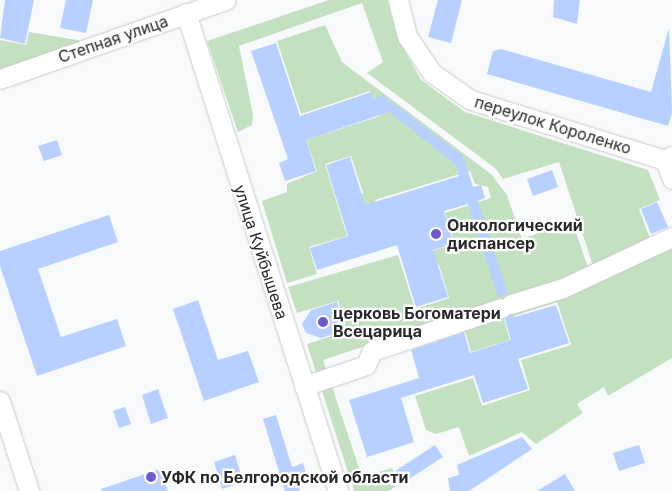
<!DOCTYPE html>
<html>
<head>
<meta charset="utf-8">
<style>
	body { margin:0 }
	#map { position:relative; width:672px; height:491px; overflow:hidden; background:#f8f9fa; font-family:Inter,sans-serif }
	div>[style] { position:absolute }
	.green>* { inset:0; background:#c3e1c0 }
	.building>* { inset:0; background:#b8d0ff }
	.roads { filter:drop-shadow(0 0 1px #cacacc) drop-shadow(0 0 1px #cacacc) }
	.minor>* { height:19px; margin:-9.5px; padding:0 9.5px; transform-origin:9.5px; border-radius:9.5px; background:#fff }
	.dots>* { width:14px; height:14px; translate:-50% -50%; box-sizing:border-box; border:2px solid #fff; border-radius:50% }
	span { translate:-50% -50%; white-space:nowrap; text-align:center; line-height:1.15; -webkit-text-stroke:4.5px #fff; paint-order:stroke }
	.street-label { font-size:16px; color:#282929 }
	.poi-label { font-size:16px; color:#282929; font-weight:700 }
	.left { translate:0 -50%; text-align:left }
</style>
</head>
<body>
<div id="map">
	<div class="green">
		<div style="clip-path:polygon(329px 0,387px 0,398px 38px,421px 80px,465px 112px,648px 170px,660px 200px,639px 209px,651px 241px,594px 269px,559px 162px,503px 179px,495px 168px,367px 73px,383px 62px,362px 3px,239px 46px,253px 115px,252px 125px,238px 132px,207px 41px)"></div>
		<div style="clip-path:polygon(325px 25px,342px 62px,491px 174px,507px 195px,522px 239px,572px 221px,592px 279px,672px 241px,672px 358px,608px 396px,604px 387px,577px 404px,583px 413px,536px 444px,522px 432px,469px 456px,459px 427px,436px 434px,426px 430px,415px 396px,473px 378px,482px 406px,530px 390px,521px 360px,571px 345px,557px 302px,504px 319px,510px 340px,471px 352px,465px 331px,409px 348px,404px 333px,323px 360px,362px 477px,392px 468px,401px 483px,389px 491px,354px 491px,307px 344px,347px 331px,338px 301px,297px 313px,288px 287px,398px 255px,415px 309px,449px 298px,439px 265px,427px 269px,422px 254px,455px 244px,445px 213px,491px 198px,488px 187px,475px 184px,470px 171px,375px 200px,380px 220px,365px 225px,356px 196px,363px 193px,351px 156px,325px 164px,347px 236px,309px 247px,317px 274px,287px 283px,262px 201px,287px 192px,287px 184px,317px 171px,306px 140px,380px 116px,370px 91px,301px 114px,277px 41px)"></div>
		<div style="clip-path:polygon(29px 32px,89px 42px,0 73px,0 40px,26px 45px)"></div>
	</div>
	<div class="building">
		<div style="clip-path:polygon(5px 0,34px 0,25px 44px,0 38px)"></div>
		<div style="clip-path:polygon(66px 0,93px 0,86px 33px,60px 28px)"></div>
		<div style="clip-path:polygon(438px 0,462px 0,451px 43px,428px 37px)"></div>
		<div style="clip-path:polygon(554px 0,580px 0,577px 24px,553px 17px)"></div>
		<div style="clip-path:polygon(669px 28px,672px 113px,668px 126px,487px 74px,493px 51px,501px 49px,651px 92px)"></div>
		<div style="clip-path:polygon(276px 43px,300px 116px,371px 92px,373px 99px,383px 95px,463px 156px,473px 187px,481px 185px,485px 198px,478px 201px,508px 293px,498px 297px,468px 204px,444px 211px,454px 244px,433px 250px,448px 297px,416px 307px,397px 245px,317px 270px,310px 248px,348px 236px,326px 165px,350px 157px,365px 205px,459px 176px,455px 164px,389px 112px,306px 140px,316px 171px,285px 181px,279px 163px,288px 159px,251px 51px)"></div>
		<div style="clip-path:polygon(57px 140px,62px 155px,44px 161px,38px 146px)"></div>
		<div style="clip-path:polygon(552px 170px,558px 187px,533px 196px,527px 179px)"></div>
		<div style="clip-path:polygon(657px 202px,668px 227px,651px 234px,641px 209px)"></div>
		<div style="clip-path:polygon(109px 215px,118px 242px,38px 269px,61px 337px,117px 319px,126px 346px,37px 376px,0 266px,0 251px)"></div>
		<div style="clip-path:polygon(198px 300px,218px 360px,248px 351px,259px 382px,204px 401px,173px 309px)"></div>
		<div style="clip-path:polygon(337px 302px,346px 331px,321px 338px,306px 333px,302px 324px,311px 310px)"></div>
		<div style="clip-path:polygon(556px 305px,569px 343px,518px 359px,528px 389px,483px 403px,474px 375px,401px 398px,414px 442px,367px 457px,349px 400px,419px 378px,411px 350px,464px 332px,470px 353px,511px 340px,505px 319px,510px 315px,515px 317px)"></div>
		<div style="clip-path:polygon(158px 389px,168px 418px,151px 424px,142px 395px)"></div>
		<div style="clip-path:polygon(125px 407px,131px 424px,119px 428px,113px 411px)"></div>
		<div style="clip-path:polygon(276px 415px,292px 467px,303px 463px,307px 477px,296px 480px,300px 491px,285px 491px,263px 419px)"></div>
		<div style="clip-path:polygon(522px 437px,532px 449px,469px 491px,450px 491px,448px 478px,459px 475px,457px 465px)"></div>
		<div style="clip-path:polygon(435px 445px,443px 457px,403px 483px,395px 471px)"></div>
		<div style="clip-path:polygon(639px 445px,645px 463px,619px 471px,613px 453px)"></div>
		<div style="clip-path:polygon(235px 455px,243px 482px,222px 489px,214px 462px)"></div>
		<div style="clip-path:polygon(160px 469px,168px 491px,102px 491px,101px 489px)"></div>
		<div style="clip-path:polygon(565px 474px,575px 491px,537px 491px)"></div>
	</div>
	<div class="roads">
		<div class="minor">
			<div style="left:398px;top:0;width:37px;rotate:76deg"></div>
			<div style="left:407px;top:36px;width:45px;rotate:56deg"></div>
			<div style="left:432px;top:73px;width:47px;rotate:34.7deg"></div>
			<div style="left:471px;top:100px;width:203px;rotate:17.2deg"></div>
			<div style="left:665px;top:160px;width:8px;rotate:-30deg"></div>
			<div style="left:186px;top:13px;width:502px;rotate:72.36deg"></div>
			<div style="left:0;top:79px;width:239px;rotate:-19.3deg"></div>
			<div style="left:665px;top:160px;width:20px;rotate:70deg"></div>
			<div style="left:511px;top:304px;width:54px;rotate:-17.1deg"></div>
			<div style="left:563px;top:288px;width:120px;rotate:-25.1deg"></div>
			<div style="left:304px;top:386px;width:65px;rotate:-18.7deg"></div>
			<div style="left:366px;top:365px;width:15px;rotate:-67deg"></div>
			<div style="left:372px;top:351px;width:136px;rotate:-18.4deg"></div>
			<div style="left:0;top:401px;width:95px;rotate:72.1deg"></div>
		</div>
	</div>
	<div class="dots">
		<div style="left:436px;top:234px;background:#6e59d3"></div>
		<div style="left:323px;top:322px;background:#6e59d3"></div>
		<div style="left:151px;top:477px;background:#6e59d3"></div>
	</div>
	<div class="street-label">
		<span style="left:113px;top:39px;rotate:-19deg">Степная улица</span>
		<span style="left:553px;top:125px;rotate:17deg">переулок Короленко</span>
		<span style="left:261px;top:252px;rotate:72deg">улица Куйбышева</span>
	</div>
	<div class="poi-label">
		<span class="left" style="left:447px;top:234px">Онкологический<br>диспансер</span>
		<span class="left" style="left:333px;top:322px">церковь Богоматери<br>Всецарица</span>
		<span class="left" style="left:161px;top:477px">УФК по Белгородской области</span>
	</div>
</div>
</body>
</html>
